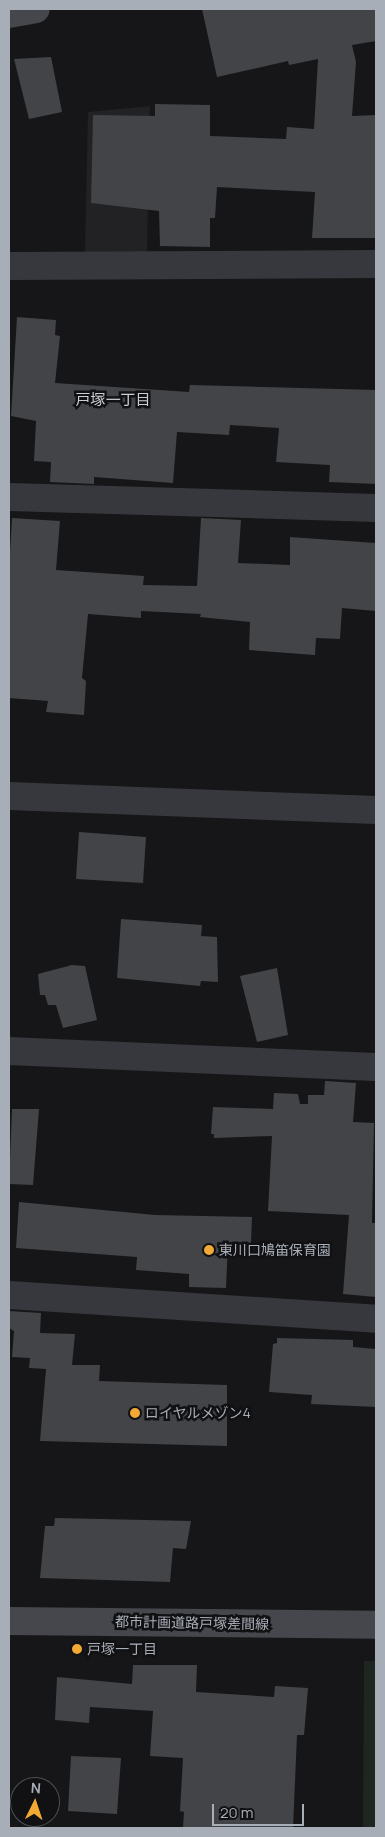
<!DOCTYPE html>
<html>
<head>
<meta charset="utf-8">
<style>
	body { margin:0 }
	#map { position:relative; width:385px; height:1837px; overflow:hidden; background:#161618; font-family:Manrope,"Noto Sans JP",sans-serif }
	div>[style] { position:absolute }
	.built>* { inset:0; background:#222225 }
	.green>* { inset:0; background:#1e261f }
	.building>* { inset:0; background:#424448 }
	.street>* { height:28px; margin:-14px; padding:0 14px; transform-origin:14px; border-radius:14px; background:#37383d }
	.secondary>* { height:28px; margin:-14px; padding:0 14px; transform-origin:14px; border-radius:14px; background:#45474d }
	.dots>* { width:14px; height:14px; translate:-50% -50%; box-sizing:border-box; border:2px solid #111113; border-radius:50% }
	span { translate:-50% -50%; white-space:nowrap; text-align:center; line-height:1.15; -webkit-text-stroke:5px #111113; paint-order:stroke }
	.poi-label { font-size:14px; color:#a8aeb8 }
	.left { translate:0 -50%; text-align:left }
	.street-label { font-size:14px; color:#a8aeb8 }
	.neighbourhood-label { font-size:15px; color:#c9cdd4 }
	.frame { position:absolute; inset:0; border:10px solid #a8aeb8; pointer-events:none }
	.north { position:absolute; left:10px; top:1777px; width:50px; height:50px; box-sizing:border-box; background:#111113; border:1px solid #4d5055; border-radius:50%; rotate:4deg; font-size:14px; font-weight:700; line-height:20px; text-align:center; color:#a8aeb8 }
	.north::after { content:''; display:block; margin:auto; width:18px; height:22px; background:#f2aa35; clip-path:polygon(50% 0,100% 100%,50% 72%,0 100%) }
	.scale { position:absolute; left:212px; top:1804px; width:92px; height:22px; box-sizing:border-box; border:2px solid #a8aeb8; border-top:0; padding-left:6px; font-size:15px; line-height:18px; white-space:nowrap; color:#a8aeb8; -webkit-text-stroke:4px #111113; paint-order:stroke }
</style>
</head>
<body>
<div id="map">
	<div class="built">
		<div style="clip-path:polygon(150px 106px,147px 254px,85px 252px,88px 112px)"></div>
	</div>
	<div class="green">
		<div style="clip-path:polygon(364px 1661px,376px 1661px,376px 1828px,363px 1828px)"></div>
	</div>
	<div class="building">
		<div style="clip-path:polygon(202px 9px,376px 9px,376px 41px,352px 45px,356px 62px,352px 116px,376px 115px,376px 238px,312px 238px,315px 192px,217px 187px,215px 218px,210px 218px,210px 247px,160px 246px,159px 211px,91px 203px,93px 115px,155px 116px,155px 104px,210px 105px,210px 136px,286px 139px,287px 127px,314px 129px,318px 59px,289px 65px,288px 61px,217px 77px)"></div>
		<div style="clip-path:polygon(51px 57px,62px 112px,29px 119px,14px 59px)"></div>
		<div style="clip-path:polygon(17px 317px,56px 320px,55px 335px,60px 336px,55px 383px,189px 392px,190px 385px,376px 390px,376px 484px,329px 482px,330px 465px,276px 462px,279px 428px,230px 425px,229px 435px,177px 432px,173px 483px,94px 477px,94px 484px,50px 482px,51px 462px,34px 461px,36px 421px,11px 416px)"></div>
		<div style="clip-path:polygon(12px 518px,60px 521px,56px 570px,144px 576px,143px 585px,197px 586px,201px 518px,241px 520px,238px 563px,290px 565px,290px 537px,376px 543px,376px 611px,342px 608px,340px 639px,316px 638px,315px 655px,249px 650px,250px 622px,200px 617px,201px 614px,141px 611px,141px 618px,88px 614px,82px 678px,86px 681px,84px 715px,46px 712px,48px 701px,9px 698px,9px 570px)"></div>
		<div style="clip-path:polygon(79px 832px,146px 837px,143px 883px,76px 879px)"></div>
		<div style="clip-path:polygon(121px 919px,202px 925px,201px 936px,217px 937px,218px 982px,201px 981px,200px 986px,117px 978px)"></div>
		<div style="clip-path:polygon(72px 965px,85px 966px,97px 1020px,63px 1028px,56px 1005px,48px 1005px,45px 995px,40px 995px,38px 974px)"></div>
		<div style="clip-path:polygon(277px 968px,288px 1035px,257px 1042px,240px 976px)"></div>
		<div style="clip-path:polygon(325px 1081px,356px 1083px,353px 1122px,374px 1123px,372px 1223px,376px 1223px,376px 1297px,343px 1294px,349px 1215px,268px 1211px,272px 1136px,214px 1138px,214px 1134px,211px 1134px,213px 1107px,273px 1109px,274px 1093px,298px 1094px,300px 1104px,308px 1104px,308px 1095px,324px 1095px)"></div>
		<div style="clip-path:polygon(12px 1109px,39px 1109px,33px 1185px,9px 1184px)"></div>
		<div style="clip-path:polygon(19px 1202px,155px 1215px,252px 1217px,251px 1243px,228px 1242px,226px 1288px,189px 1287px,189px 1274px,136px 1270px,137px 1257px,16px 1248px)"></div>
		<div style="clip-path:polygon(9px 1311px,41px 1313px,40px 1333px,75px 1334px,72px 1365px,100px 1365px,99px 1381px,227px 1385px,227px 1446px,40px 1441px,46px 1369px,29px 1368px,30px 1358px,12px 1357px,14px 1331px,9px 1328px)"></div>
		<div style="clip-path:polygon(277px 1338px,353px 1340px,353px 1347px,376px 1349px,376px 1407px,311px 1404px,312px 1395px,269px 1392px,273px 1344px,277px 1343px)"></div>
		<div style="clip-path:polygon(55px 1518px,191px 1521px,186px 1549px,173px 1548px,170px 1582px,40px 1578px,45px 1526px,54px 1526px)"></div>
		<div style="clip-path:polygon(133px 1665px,197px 1665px,196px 1692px,274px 1697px,275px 1686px,308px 1688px,304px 1735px,297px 1735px,293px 1828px,183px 1827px,184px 1812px,180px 1811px,183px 1758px,150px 1756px,153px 1711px,90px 1707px,89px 1723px,55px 1720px,57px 1677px,132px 1684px)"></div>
		<div style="clip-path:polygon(71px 1756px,121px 1758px,117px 1814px,68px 1811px)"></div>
	</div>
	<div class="street">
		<div style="left:9px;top:266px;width:367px;rotate:-0.3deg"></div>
		<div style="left:9px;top:497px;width:367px;rotate:1.7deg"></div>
		<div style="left:9px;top:796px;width:367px;rotate:2.2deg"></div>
		<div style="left:9px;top:1051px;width:367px;rotate:2.5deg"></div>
		<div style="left:9px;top:1295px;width:368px;rotate:3.7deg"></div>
	</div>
	<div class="secondary">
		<div style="left:9px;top:14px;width:27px;rotate:-10deg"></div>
		<div style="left:9px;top:1621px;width:367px;rotate:0.6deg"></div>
	</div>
	<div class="dots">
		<div style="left:209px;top:1250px;background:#f2aa35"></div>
		<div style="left:135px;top:1413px;background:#f2aa35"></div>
		<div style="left:77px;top:1649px;background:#f2aa35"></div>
	</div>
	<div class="poi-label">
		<span class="left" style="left:219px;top:1250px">東川口鳩笛保育園</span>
		<span class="left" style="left:145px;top:1413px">ロイヤルメゾン4</span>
		<span class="left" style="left:87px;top:1649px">戸塚一丁目</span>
	</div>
	<div class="street-label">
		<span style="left:192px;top:1623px;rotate:1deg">都市計画道路戸塚差間線</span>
	</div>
	<div class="neighbourhood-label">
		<span style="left:113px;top:400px">戸塚一丁目</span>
	</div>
	<div class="frame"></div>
	<div class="north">N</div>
	<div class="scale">20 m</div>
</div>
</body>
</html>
